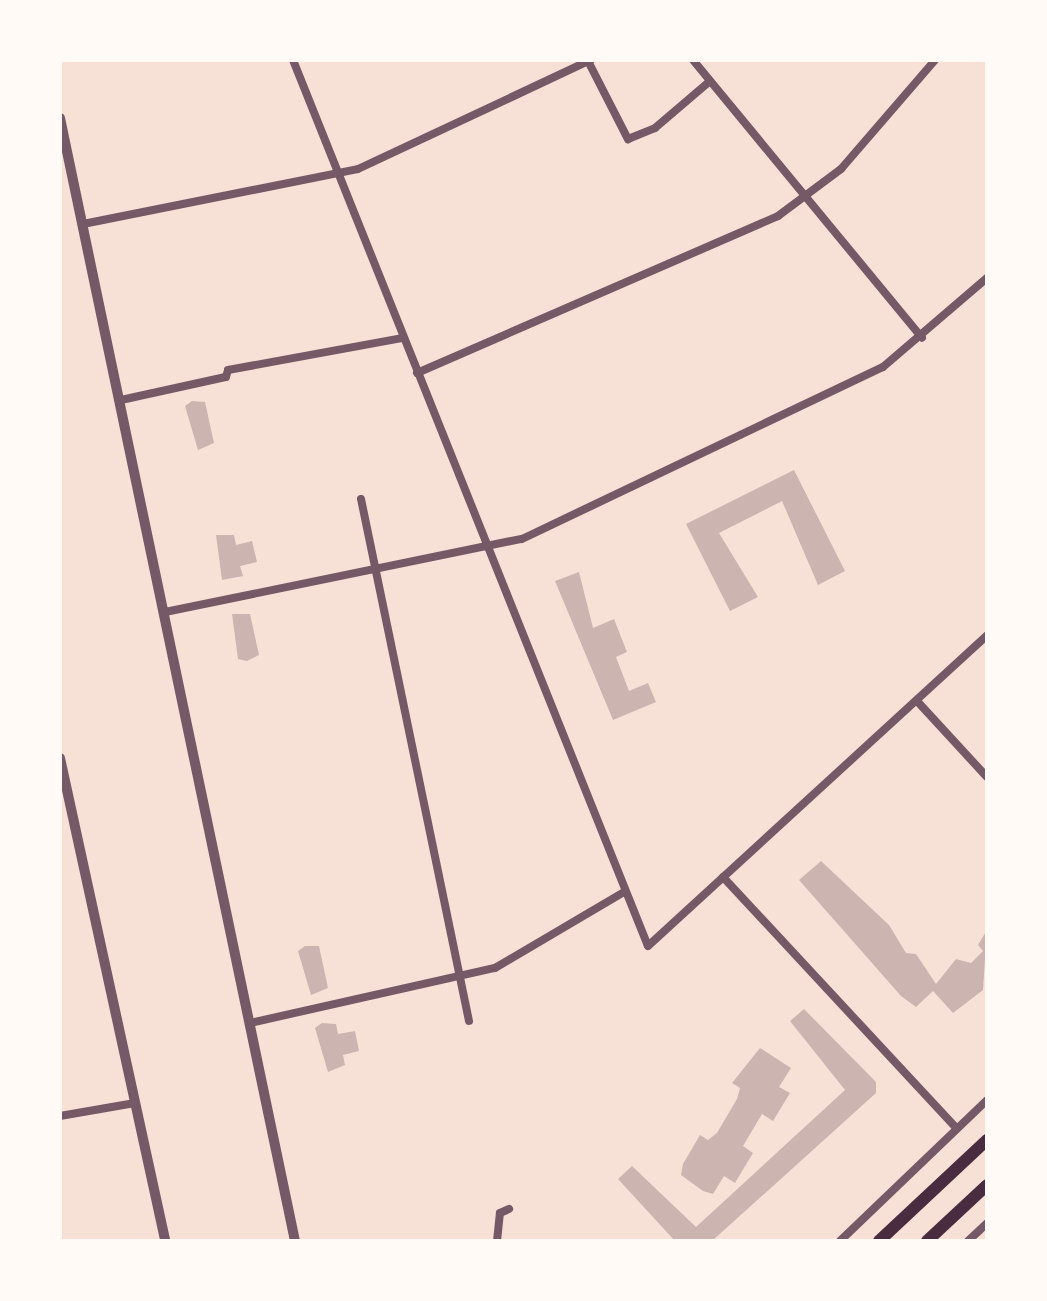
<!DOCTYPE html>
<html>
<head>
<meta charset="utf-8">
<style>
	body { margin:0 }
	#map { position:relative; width:1047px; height:1301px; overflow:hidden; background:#f7e1d7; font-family:"Noto Sans",sans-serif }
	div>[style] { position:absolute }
	.building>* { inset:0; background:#ccb4b1 }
	.minor>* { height:8px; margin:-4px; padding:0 4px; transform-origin:4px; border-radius:4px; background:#755966 }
	.tertiary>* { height:10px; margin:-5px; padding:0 5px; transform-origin:5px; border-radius:5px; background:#755966 }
	.primary>* { height:12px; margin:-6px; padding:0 6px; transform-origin:6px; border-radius:6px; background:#4a2c40 }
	span { translate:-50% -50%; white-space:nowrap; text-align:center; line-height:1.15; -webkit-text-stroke:8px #fffaf5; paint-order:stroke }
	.frame { position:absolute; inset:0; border:62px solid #fffaf5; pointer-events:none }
</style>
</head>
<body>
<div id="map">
	<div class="building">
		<div style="clip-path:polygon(192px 401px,205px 402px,214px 443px,198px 450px,185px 406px)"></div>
		<div style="clip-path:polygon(794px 470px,845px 571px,818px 585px,782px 501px,719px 533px,758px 597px,730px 611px,686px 524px)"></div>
		<div style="clip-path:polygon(216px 535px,234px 535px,236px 545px,252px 541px,257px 562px,240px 566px,243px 576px,222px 580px)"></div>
		<div style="clip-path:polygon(579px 572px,593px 628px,614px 619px,627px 652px,616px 657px,629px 691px,648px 683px,656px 702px,613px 720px,555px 581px)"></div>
		<div style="clip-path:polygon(232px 614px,250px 614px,259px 655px,247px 661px,238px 659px)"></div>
		<div style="clip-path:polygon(821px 861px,889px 925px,906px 953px,916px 954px,936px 984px,956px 959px,971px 963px,983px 951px,978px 945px,987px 930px,983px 990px,953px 1013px,933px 991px,916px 1007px,901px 996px,799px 880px)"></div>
		<div style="clip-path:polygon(305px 946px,319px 946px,328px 988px,311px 995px,298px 951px)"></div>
		<div style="clip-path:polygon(804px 1009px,876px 1082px,876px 1093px,712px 1241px,675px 1241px,618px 1179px,632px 1166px,696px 1227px,845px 1090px,790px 1021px)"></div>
		<div style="clip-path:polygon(322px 1023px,336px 1024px,338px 1034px,355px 1031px,359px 1051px,343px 1055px,345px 1065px,328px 1072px,315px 1028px)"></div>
		<div style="clip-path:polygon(760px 1048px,791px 1068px,779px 1087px,790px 1093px,773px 1121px,762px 1114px,743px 1146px,753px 1153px,735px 1183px,724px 1176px,713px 1194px,703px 1191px,681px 1175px,683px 1164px,700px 1135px,708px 1140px,717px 1133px,737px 1099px,740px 1088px,732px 1083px)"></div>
	</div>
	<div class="minor">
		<div style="left:293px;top:60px;width:954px;rotate:68.17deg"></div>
		<div style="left:648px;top:946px;width:460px;rotate:-42.5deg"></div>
		<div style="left:693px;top:60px;width:360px;rotate:50.5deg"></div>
		<div style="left:588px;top:61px;width:88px;rotate:62.9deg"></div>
		<div style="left:628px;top:139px;width:29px;rotate:-22deg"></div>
		<div style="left:655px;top:128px;width:72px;rotate:-40.5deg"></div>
		<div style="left:83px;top:224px;width:280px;rotate:-11.3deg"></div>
		<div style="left:358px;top:169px;width:257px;rotate:-25.1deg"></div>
		<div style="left:417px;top:373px;width:394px;rotate:-23.5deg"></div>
		<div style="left:778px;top:216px;width:79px;rotate:-36.7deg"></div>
		<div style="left:841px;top:169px;width:144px;rotate:-49.2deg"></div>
		<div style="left:121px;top:400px;width:107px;rotate:-12.4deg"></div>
		<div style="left:226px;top:377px;width:7px;rotate:-74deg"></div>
		<div style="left:228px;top:370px;width:178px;rotate:-10.4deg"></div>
		<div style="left:361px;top:499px;width:533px;rotate:78.31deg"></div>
		<div style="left:165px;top:612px;width:364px;rotate:-11.6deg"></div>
		<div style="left:522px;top:539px;width:400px;rotate:-25.5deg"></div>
		<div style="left:883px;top:367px;width:137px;rotate:-40.6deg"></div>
		<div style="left:917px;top:701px;width:103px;rotate:47.4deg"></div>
		<div style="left:723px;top:877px;width:342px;rotate:47.1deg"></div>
		<div style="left:250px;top:1023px;width:251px;rotate:-12.7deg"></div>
		<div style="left:495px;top:968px;width:150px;rotate:-30.5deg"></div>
		<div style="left:60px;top:1116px;width:76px;rotate:-9.8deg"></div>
		<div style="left:497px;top:1241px;width:28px;rotate:-84deg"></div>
		<div style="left:500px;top:1213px;width:10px;rotate:-24deg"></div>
		<div style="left:840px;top:1241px;width:204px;rotate:-43.8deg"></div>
		<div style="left:968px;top:1241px;width:26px;rotate:-43deg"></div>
	</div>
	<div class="tertiary">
		<div style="left:60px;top:118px;width:1147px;rotate:78.18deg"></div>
		<div style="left:60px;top:758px;width:494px;rotate:77.7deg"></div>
	</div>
	<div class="primary">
		<div style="left:879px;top:1241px;width:148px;rotate:-43.1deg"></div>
		<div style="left:927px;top:1241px;width:82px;rotate:-43deg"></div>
	</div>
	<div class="frame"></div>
</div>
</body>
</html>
